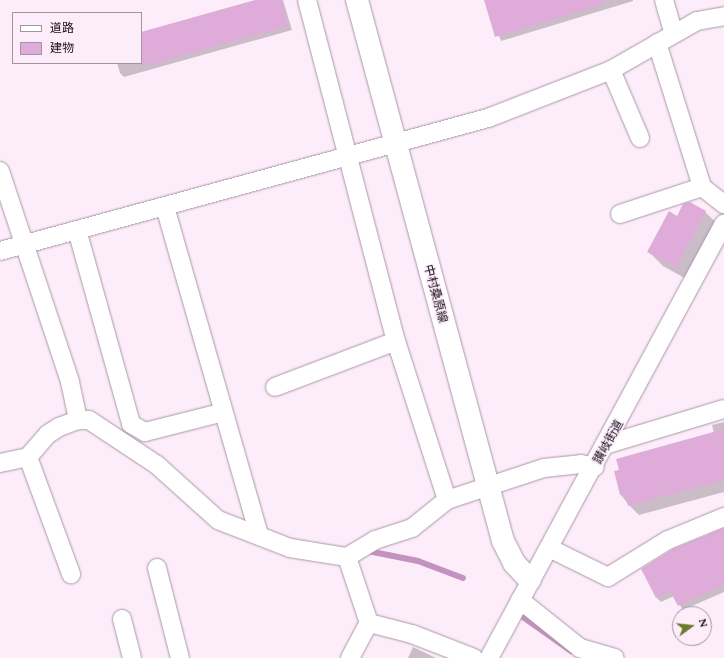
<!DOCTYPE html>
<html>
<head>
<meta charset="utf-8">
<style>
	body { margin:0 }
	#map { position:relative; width:724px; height:658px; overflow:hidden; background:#fdedfb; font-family:Spectral,"Noto Sans JP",serif }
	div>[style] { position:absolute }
	.shadow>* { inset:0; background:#0003 }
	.stream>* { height:6px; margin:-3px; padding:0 3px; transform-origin:3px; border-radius:3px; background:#c392be }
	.building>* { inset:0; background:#dfacd9 }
	.roads { filter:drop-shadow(0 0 1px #a997a7) drop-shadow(0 0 1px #a997a7) }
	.street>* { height:18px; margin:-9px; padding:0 9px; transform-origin:9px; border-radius:9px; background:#fff }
	.secondary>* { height:22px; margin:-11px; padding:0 11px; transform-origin:11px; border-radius:11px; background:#fff }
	span { translate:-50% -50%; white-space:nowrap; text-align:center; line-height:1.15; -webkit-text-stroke:3px #fdedfb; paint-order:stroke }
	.street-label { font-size:12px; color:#161016 }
	.legend { position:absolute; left:12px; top:12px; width:130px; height:52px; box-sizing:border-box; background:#fdedfb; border:1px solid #a1959f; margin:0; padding:5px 7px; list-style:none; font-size:12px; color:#161016 }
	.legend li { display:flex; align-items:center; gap:8px; height:20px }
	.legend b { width:20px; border:1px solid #a1959f }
	.north { position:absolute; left:672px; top:606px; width:40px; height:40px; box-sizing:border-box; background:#fdedfb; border:1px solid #a1959f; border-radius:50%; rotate:75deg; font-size:11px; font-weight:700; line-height:16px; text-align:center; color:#161016 }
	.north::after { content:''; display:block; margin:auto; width:14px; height:18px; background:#6a7b29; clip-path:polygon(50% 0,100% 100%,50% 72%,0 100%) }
</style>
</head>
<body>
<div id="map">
	<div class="shadow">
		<div style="clip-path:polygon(258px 0,283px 0,292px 30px,124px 77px,120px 73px,117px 63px,141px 63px,141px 33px)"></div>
		<div style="clip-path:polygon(485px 0,633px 0,633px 1px,501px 41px)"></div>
		<div style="clip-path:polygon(705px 212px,720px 226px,690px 281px,663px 266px,649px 252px,678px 217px)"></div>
		<div style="clip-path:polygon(724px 422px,724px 492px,639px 515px,629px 505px,621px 495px,615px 472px,714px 433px,712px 425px)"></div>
		<div style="clip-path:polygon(724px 535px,724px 592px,683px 610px,674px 596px,661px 602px,656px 597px)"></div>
		<div style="clip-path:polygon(413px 647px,436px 658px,408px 658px)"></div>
	</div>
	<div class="stream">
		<div style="left:368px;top:551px;width:51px;rotate:11.3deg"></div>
		<div style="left:418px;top:561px;width:48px;rotate:20.7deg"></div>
		<div style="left:523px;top:617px;width:59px;rotate:35.3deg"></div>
	</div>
	<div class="building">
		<div style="clip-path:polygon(255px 0,281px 0,288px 26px,141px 67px,141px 32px)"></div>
		<div style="clip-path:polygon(484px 0,603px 0,604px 4px,495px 37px)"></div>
		<div style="clip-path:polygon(690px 202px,706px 211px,676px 268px,647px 252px,669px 211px,677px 216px,683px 204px)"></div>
		<div style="clip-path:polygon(724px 429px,724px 480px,628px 506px,625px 494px,620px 495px,614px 471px,619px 470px,616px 459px)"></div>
		<div style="clip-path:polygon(724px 528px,724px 585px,678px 606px,670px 591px,656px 598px,641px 569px,673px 549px)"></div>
	</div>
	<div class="roads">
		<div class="street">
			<div style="left:307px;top:0;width:352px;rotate:75.4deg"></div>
			<div style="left:396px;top:341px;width:167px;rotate:72.2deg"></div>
			<div style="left:664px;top:0;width:33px;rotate:74deg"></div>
			<div style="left:657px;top:43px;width:151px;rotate:72.6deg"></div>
			<div style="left:702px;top:187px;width:28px;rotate:38deg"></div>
			<div style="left:611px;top:70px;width:74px;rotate:66.9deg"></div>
			<div style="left:0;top:171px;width:222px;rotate:71.6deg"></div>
			<div style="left:70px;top:382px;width:39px;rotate:78deg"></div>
			<div style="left:165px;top:207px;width:340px;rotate:74deg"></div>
			<div style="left:620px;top:214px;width:86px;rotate:-18.2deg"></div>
			<div style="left:77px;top:230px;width:201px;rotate:74.4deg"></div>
			<div style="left:131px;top:424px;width:16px;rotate:30deg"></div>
			<div style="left:145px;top:432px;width:81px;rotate:-14.2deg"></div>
			<div style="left:0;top:251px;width:506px;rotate:-15.25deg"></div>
			<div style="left:488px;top:118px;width:132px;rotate:-21.3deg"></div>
			<div style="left:611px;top:70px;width:99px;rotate:-29.7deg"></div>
			<div style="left:697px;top:21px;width:27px;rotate:-10deg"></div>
			<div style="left:275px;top:387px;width:129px;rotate:-20.8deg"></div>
			<div style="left:608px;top:444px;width:121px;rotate:-16.8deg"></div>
			<div style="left:28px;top:457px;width:125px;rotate:69.8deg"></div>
			<div style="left:0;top:463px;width:29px;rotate:-12deg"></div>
			<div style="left:28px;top:457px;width:30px;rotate:-49deg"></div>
			<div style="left:48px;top:434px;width:13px;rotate:-32deg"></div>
			<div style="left:59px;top:427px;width:20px;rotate:-20deg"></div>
			<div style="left:78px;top:420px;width:11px"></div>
			<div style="left:89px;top:420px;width:82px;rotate:33.5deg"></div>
			<div style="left:157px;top:465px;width:82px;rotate:42deg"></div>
			<div style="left:218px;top:520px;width:77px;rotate:21.3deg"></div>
			<div style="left:290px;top:548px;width:58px;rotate:9deg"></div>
			<div style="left:347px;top:557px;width:70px;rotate:71.6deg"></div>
			<div style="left:549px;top:548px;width:66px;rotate:26.2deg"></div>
			<div style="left:608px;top:577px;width:70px;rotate:-31.7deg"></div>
			<div style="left:668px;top:540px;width:61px;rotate:-22.3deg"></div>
			<div style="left:347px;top:557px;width:33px;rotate:-31deg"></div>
			<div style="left:375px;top:540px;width:39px;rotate:-18deg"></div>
			<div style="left:412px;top:528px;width:45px;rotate:-38.7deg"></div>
			<div style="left:447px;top:500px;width:102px;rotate:-18.3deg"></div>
			<div style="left:544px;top:468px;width:37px;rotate:-6deg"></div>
			<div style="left:581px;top:464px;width:14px;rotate:12deg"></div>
			<div style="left:157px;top:568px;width:93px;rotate:75.7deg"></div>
			<div style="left:520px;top:600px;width:77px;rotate:38.7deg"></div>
			<div style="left:580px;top:648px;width:36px;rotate:16deg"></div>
			<div style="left:122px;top:619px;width:40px;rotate:75.6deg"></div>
			<div style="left:350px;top:658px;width:40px;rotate:-62deg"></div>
			<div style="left:369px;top:623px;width:44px;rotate:14.3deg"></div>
			<div style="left:412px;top:634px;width:66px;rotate:21.2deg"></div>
			<div style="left:489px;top:658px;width:494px;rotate:-61.6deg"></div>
		</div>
		<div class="secondary">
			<div style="left:357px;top:0;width:560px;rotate:74.9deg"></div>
			<div style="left:503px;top:541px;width:25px;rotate:63deg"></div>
			<div style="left:514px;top:563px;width:23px;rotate:47deg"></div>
		</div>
	</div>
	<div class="street-label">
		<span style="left:435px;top:294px;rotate:75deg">中村桑原線</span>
		<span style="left:609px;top:442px;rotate:-61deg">讃岐街道</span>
	</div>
	<ul class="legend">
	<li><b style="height:5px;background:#fff"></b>道路</li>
	<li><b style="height:11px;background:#dfacd9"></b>建物</li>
	</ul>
	<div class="north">N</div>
</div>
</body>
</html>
